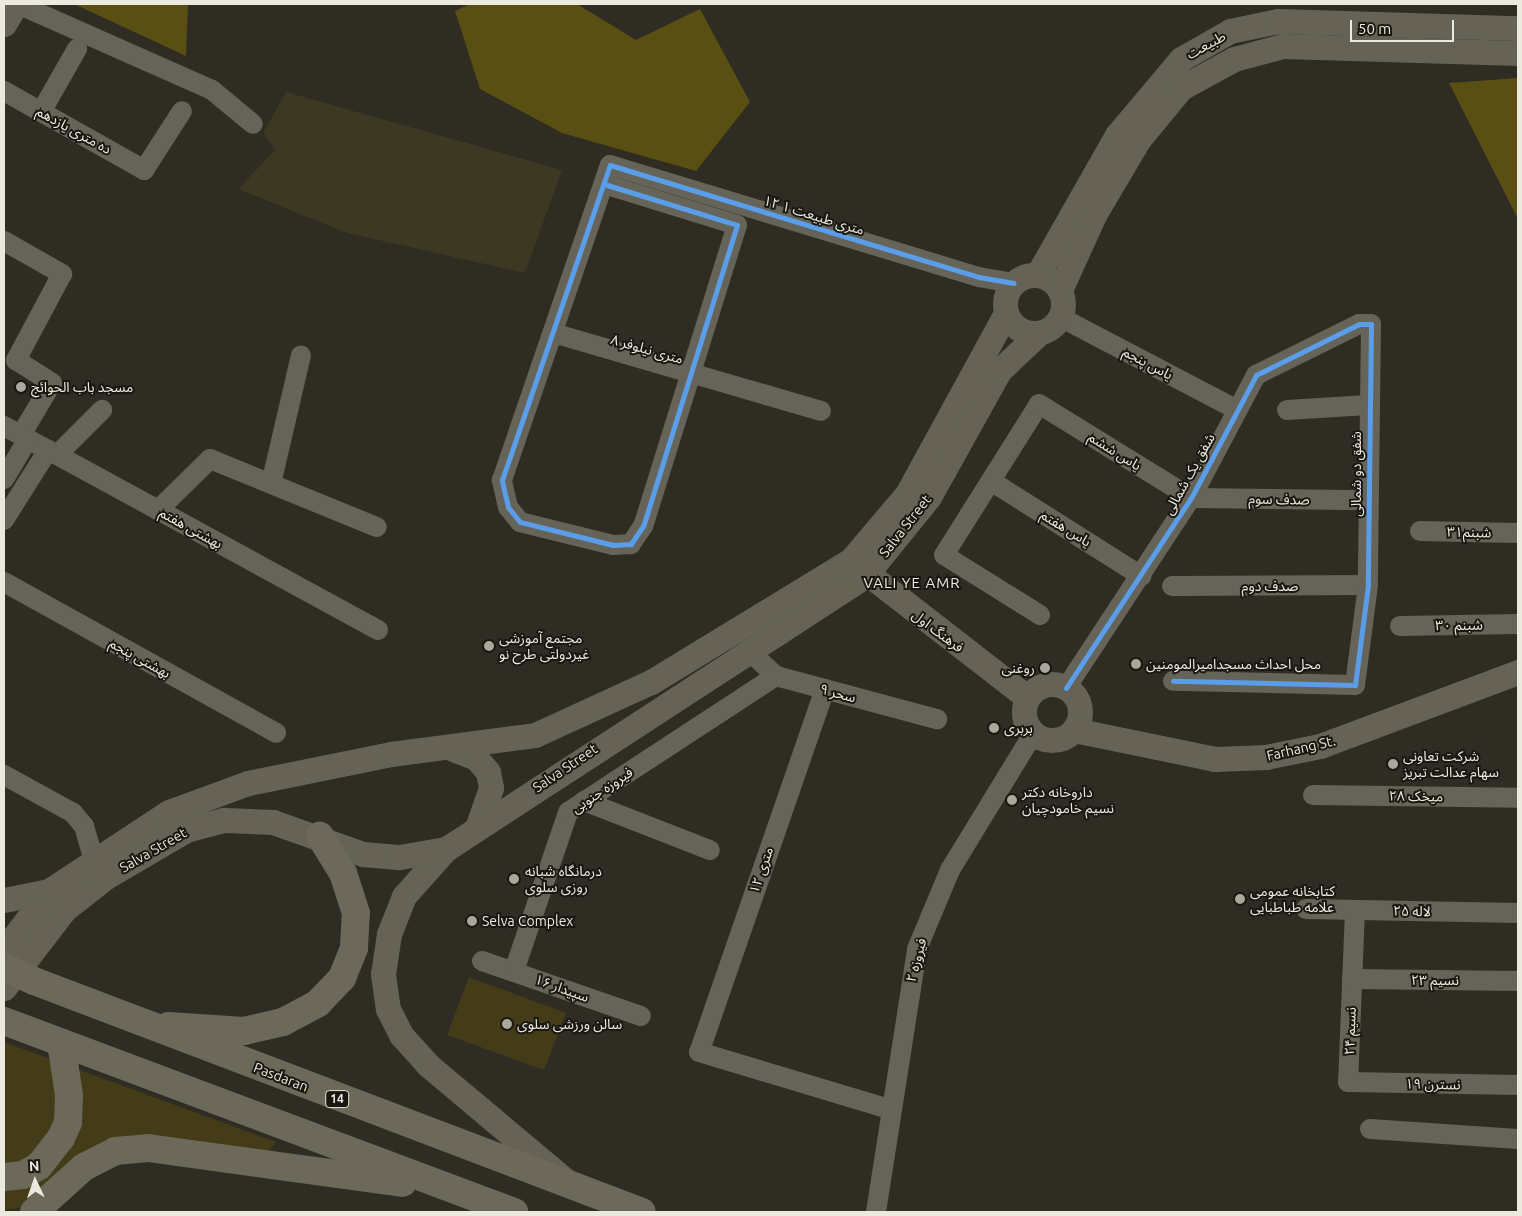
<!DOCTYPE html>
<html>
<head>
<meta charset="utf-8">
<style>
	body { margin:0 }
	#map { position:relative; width:1522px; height:1216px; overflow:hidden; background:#2e2c23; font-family:Ubuntu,"Noto Sans Arabic",sans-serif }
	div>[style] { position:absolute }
	.built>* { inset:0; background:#3d3821 }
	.green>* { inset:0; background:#443c18 }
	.forest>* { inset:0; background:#5a4f13 }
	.minor>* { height:20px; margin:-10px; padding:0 10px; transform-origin:10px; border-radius:10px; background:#666459 }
	.major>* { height:25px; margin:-12.5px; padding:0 12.5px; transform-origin:12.5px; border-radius:12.5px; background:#666356 }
	.major>.ring { margin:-12.5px; padding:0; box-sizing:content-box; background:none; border:25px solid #666356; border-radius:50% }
	.highway>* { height:28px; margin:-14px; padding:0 14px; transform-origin:14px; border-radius:14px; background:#6d695a }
	.highway-bridge>* { height:28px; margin:-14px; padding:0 14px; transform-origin:14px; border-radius:14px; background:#6d695a }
	.cycleway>* { height:5px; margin:-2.5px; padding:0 2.5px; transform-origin:2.5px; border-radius:2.5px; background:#5a9eea }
	.dots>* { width:14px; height:14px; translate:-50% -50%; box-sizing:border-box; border:2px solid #191810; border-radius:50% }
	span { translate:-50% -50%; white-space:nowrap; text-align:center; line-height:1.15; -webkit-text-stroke:4px #191810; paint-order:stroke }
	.shield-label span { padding:1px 4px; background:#191810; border:1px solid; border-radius:4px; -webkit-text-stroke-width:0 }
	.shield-label { font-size:12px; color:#eceadf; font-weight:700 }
	.street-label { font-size:14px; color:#eceadf }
	.poi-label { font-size:14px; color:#eceadf }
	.left { translate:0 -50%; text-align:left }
	.right { translate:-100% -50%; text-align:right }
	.neighbourhood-label { font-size:15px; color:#eceadf; letter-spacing:1px }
	.frame { position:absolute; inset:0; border:5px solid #eceadf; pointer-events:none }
	.north { position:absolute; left:10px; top:1156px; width:50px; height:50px; -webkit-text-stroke:4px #191810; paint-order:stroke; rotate:357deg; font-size:14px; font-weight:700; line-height:20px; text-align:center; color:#eceadf }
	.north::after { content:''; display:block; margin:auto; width:18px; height:22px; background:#eceadf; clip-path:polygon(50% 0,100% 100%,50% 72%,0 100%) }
	.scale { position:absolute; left:1350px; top:20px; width:104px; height:22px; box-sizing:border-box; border:2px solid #eceadf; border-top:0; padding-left:6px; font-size:15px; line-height:18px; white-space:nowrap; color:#eceadf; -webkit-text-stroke:4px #191810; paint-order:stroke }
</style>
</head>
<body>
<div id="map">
	<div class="built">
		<div style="clip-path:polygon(286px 92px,562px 170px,525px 273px,347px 233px,238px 189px,275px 150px,263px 133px)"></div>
	</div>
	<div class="green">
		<div style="clip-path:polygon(469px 977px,566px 1013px,544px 1070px,447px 1035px)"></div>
		<div style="clip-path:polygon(4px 1042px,276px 1142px,262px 1159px,156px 1144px,21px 1208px,4px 1210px)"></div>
	</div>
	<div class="forest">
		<div style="clip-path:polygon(74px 4px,188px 4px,186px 56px)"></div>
		<div style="clip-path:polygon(470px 4px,577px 4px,636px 40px,700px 9px,750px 102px,696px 171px,562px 133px,480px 89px,455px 11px)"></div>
		<div style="clip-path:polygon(1518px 78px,1518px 219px,1449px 83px)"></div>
	</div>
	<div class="minor">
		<div style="left:18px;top:4px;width:212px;rotate:23.9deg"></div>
		<div style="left:212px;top:90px;width:53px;rotate:39.7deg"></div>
		<div style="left:4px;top:91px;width:161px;rotate:29.4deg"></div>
		<div style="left:144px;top:170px;width:70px;rotate:-57.2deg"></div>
		<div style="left:41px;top:112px;width:73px;rotate:-60.3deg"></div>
		<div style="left:604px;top:184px;width:139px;rotate:17.1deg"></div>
		<div style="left:737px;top:225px;width:315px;rotate:107.3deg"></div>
		<div style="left:643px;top:526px;width:22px;rotate:124deg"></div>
		<div style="left:631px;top:544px;width:18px;rotate:177deg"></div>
		<div style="left:613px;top:545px;width:96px;rotate:-166.1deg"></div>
		<div style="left:520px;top:522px;width:19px;rotate:-129deg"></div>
		<div style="left:508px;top:507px;width:28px;rotate:-103deg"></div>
		<div style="left:502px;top:480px;width:333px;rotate:-71.1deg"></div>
		<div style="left:610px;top:165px;width:386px;rotate:16.9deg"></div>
		<div style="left:979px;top:277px;width:35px;rotate:10deg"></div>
		<div style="left:4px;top:241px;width:67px;rotate:29.6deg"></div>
		<div style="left:62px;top:274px;width:98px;rotate:118.1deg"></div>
		<div style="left:16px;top:360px;width:43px;rotate:32.6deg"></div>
		<div style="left:52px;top:383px;width:61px;rotate:120.8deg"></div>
		<div style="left:1060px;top:317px;width:200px;rotate:27.7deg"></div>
		<div style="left:553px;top:333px;width:279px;rotate:16.2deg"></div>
		<div style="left:1287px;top:410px;width:81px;rotate:-3.5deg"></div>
		<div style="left:4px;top:426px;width:426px;rotate:28.6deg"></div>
		<div style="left:57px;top:455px;width:64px;rotate:-45deg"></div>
		<div style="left:4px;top:479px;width:47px;rotate:-59deg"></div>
		<div style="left:991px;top:481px;width:178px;rotate:32.3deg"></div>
		<div style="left:271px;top:484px;width:132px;rotate:-76.9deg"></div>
		<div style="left:158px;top:510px;width:73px;rotate:-44.4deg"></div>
		<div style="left:210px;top:459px;width:180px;rotate:22.2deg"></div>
		<div style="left:4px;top:520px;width:83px;rotate:-57.8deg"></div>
		<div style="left:1420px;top:531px;width:98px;rotate:1.2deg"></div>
		<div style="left:4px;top:582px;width:311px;rotate:29deg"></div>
		<div style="left:1172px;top:586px;width:196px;rotate:-0.3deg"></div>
		<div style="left:1040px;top:615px;width:113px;rotate:-148deg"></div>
		<div style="left:944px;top:555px;width:178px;rotate:-57.8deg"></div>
		<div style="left:1039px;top:404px;width:179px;rotate:31.7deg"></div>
		<div style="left:1191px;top:498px;width:176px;rotate:0.7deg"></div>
		<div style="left:1400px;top:626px;width:118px;rotate:-1deg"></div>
		<div style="left:748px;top:650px;width:38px;rotate:43deg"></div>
		<div style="left:776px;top:676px;width:167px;rotate:15deg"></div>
		<div style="left:1066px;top:688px;width:227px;rotate:-56.7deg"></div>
		<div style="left:1191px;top:498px;width:139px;rotate:-62.1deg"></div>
		<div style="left:1256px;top:375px;width:115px;rotate:-26.3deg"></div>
		<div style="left:1359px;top:324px;width:12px"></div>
		<div style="left:1371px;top:324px;width:261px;rotate:90.7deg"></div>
		<div style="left:1368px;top:585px;width:101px;rotate:97.4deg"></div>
		<div style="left:1355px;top:685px;width:182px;rotate:-178.7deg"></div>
		<div style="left:825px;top:689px;width:384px;rotate:109.1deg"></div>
		<div style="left:699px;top:1052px;width:198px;rotate:16.7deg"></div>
		<div style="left:4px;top:775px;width:79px;rotate:28.8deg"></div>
		<div style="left:73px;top:813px;width:17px;rotate:50deg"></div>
		<div style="left:84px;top:826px;width:37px;rotate:74deg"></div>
		<div style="left:1313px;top:795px;width:205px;rotate:0.8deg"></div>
		<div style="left:584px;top:801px;width:135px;rotate:21.3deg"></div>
		<div style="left:1306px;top:909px;width:212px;rotate:1.1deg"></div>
		<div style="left:1355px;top:910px;width:172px;rotate:92.3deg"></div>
		<div style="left:1348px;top:1082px;width:170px;rotate:1deg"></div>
		<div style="left:482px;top:961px;width:168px;rotate:19.1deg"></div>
		<div style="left:514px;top:971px;width:168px;rotate:-71.2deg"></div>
		<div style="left:568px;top:812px;width:249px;rotate:-33.2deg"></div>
		<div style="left:1352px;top:979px;width:166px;rotate:0.7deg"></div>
		<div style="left:1370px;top:1129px;width:148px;rotate:3.9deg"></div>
		<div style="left:876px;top:1212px;width:266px;rotate:-81.1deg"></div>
		<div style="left:917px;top:949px;width:86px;rotate:-67.3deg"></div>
		<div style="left:950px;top:870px;width:159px;rotate:-58.6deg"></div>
	</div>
	<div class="major">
		<div style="left:4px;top:24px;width:23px;rotate:-59deg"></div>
		<div style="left:1038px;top:274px;width:160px;rotate:-60.4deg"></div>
		<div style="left:1117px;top:135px;width:99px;rotate:-49.9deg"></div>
		<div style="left:1181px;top:59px;width:56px;rotate:-29.7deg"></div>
		<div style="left:1230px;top:31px;width:49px;rotate:-11.8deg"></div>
		<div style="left:1278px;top:21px;width:240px;rotate:1.7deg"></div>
		<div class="ring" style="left:1005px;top:275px;width:33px;height:33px"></div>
		<div style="left:1060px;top:290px;width:82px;rotate:-65.6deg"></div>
		<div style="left:1094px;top:215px;width:88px;rotate:-59.4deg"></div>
		<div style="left:1139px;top:139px;width:66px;rotate:-50.5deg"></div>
		<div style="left:1181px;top:88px;width:60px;rotate:-28.7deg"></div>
		<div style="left:1234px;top:59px;width:51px;rotate:-14.9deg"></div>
		<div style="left:1283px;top:46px;width:235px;rotate:1.7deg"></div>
		<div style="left:854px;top:563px;width:219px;rotate:37.8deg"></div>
		<div class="ring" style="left:1024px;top:684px;width:31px;height:31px"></div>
		<div style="left:1074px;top:730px;width:144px;rotate:11.6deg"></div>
		<div style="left:1215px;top:759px;width:51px;rotate:-2.2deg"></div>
		<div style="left:1266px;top:757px;width:55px;rotate:-11.5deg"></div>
		<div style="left:1320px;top:746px;width:211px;rotate:-20.5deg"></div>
		<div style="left:453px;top:749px;width:25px;rotate:21deg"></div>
		<div style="left:476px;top:758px;width:18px;rotate:49deg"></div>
		<div style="left:488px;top:772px;width:16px;rotate:79deg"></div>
		<div style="left:491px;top:788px;width:42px;rotate:109.3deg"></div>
		<div style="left:446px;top:849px;width:63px;rotate:131.8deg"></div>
		<div style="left:404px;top:896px;width:41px;rotate:111.5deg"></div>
		<div style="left:389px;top:934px;width:40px;rotate:98.5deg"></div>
		<div style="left:383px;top:974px;width:35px;rotate:82deg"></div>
		<div style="left:388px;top:1009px;width:30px;rotate:63deg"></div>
		<div style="left:402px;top:1036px;width:39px;rotate:48deg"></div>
		<div style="left:428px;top:1065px;width:179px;rotate:40deg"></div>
		<div style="left:4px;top:900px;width:46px;rotate:-11.3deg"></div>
		<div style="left:4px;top:950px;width:74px;rotate:-52.7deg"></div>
		<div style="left:49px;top:891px;width:144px;rotate:-33.4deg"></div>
		<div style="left:169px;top:812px;width:84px;rotate:-20.2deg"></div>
		<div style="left:248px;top:783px;width:146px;rotate:-11.5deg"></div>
		<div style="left:391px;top:754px;width:145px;rotate:-7.5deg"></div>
		<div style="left:535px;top:735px;width:128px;rotate:-24.6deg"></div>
		<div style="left:651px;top:682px;width:234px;rotate:-31.4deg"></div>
		<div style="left:851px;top:560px;width:87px;rotate:-49.7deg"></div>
		<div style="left:907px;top:494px;width:206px;rotate:-61.3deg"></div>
		<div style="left:4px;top:988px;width:98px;rotate:-52.4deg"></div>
		<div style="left:64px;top:910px;width:53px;rotate:-38.2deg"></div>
		<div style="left:106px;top:877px;width:93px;rotate:-30.4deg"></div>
		<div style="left:186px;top:830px;width:39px;rotate:-15deg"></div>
		<div style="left:224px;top:820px;width:49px;rotate:2.3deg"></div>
		<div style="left:273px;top:822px;width:96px;rotate:19.6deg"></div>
		<div style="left:363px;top:854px;width:37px;rotate:5deg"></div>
		<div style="left:400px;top:857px;width:47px;rotate:-9.9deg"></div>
		<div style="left:446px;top:849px;width:500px;rotate:-33.09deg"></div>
		<div style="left:865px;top:576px;width:102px;rotate:-51deg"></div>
		<div style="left:929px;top:497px;width:144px;rotate:-60.9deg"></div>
		<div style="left:999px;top:371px;width:55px;rotate:-43.5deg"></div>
	</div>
	<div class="highway">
		<div style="left:34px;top:981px;width:650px;rotate:20.8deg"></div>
		<div style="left:4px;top:1021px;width:545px;rotate:20.53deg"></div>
		<div style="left:168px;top:1026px;width:76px;rotate:3.8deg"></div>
		<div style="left:244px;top:1031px;width:40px;rotate:-13deg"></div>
		<div style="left:283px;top:1022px;width:40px;rotate:-28deg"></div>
		<div style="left:318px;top:1003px;width:35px;rotate:-46deg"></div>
		<div style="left:342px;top:978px;width:32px;rotate:-68deg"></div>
		<div style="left:354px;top:948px;width:35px;rotate:-87deg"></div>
		<div style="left:356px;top:913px;width:42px;rotate:-108deg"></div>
		<div style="left:343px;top:873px;width:44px;rotate:-121.9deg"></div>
		<div style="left:4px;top:1177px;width:19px;rotate:-6deg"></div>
		<div style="left:23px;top:1175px;width:18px;rotate:-29deg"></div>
		<div style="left:39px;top:1166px;width:36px;rotate:-52deg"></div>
		<div style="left:61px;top:1138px;width:17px;rotate:-66deg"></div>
		<div style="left:68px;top:1122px;width:27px;rotate:-88deg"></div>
		<div style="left:69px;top:1095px;width:53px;rotate:-98.7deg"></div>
		<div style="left:34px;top:1212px;width:67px;rotate:-42deg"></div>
		<div style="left:84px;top:1167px;width:35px;rotate:-27deg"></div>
		<div style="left:115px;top:1151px;width:33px;rotate:-5deg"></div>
		<div style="left:148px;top:1148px;width:257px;rotate:7.8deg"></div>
	</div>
	<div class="highway-bridge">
		<div style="left:4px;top:967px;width:33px;rotate:25deg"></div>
	</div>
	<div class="cycleway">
		<div style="left:604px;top:184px;width:139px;rotate:17.1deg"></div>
		<div style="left:737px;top:225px;width:315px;rotate:107.3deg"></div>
		<div style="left:643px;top:526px;width:22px;rotate:124deg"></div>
		<div style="left:631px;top:544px;width:18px;rotate:177deg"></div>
		<div style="left:613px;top:545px;width:96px;rotate:-166.1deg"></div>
		<div style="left:520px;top:522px;width:19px;rotate:-129deg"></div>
		<div style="left:508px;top:507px;width:28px;rotate:-103deg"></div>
		<div style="left:502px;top:480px;width:333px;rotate:-71.1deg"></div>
		<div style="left:610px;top:165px;width:386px;rotate:16.9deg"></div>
		<div style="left:979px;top:277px;width:35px;rotate:10deg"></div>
		<div style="left:1066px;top:688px;width:227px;rotate:-56.7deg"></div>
		<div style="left:1191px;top:498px;width:139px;rotate:-62.1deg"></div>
		<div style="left:1256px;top:375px;width:115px;rotate:-26.3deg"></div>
		<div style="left:1359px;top:324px;width:12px"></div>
		<div style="left:1371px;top:324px;width:261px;rotate:90.7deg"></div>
		<div style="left:1368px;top:585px;width:101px;rotate:97.4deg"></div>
		<div style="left:1355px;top:685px;width:182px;rotate:-178.7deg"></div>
	</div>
	<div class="dots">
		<div style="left:21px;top:387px;background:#aaa89d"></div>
		<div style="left:489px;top:646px;background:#aaa89d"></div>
		<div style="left:1136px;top:664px;background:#aaa89d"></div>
		<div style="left:1045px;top:668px;background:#aaa89d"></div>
		<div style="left:994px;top:728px;background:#aaa89d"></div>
		<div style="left:1393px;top:764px;background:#aaa89d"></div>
		<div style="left:1012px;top:800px;background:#aaa89d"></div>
		<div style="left:514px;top:879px;background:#aaa89d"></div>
		<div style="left:1240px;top:899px;background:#aaa89d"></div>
		<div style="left:472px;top:921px;background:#aaa89d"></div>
		<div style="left:507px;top:1024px;background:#aaa89d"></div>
	</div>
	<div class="shield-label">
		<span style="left:337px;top:1099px">14</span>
	</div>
	<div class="street-label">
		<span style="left:1206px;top:45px;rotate:-29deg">طبیعت</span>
		<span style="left:74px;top:130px;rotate:29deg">ده متری یازدهم</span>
		<span style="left:814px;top:215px;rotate:17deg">۱۲ متری طبیعت ۱</span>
		<span style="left:647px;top:349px;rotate:16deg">۸ متری نیلوفر</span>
		<span style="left:1148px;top:363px;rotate:28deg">یاس پنجم</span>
		<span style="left:1115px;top:451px;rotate:32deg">یاس ششم</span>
		<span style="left:1189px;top:474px;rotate:-61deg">شفق یک شمالی</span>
		<span style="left:1356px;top:474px;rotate:-90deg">شفق دو شمالی</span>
		<span style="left:1279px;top:499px;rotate:1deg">صدف سوم</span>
		<span style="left:905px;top:526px;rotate:-52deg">Salva Street</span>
		<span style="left:191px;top:528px;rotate:29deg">بهشتی هفتم</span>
		<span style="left:1066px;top:528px;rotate:32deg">یاس هفتم</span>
		<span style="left:1469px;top:532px;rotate:1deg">شبنم۳۱</span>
		<span style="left:1270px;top:586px">صدف دوم</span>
		<span style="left:1459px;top:625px;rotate:-1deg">شبنم ۳۰</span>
		<span style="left:938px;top:631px;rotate:37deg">فرهنگ اول</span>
		<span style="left:140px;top:658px;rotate:29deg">بهشتی پنجم</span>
		<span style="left:838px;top:693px;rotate:15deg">سحر ۹</span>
		<span style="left:1301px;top:748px;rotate:-13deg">Farhang St.</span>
		<span style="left:565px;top:768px;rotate:-34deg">Salva Street</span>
		<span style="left:602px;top:790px;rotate:-34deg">فیروزه جنوبی</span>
		<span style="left:1416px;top:796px;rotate:1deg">میخک ۲۸</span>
		<span style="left:153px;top:850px;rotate:-30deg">Salva Street</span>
		<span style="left:761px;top:870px;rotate:-71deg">۱۲ متری</span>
		<span style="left:1412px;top:911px;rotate:1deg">لاله ۲۵</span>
		<span style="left:916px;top:960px;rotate:-75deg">فیروزه ٢</span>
		<span style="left:1435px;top:980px">نسیم ۲۳</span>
		<span style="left:562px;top:988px;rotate:20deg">سپیدار ۱۶</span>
		<span style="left:1350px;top:1031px;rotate:-88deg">نسیم ۲۴</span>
		<span style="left:281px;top:1077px;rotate:21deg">Pasdaran</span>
		<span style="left:1433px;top:1084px;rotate:1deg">نسترن ۱۹</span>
	</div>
	<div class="poi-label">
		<span class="left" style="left:31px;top:387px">مسجد باب الحوائج</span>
		<span class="left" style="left:499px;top:646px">مجتمع آموزشی<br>غیردولتی طرح نو</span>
		<span class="left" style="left:1146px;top:664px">محل احداث مسجدامیرالمومنین</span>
		<span class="right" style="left:1035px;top:668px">روغنی</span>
		<span class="left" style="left:1004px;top:728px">بربری</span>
		<span class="left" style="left:1403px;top:764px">شرکت تعاونی<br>سهام عدالت تبریز</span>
		<span class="left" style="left:1022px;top:800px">داروخانه دکتر<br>نسیم خامودچیان</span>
		<span class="left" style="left:525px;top:879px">درمانگاه شبانه<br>روزی سلوی</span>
		<span class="left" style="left:1250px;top:899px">کتابخانه عمومی<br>علامه طباطبایی</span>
		<span class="left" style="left:482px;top:921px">Selva Complex</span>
		<span class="left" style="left:517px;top:1024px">سالن ورزشی سلوی</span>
	</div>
	<div class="neighbourhood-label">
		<span style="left:912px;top:583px">VALI YE AMR</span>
	</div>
	<div class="frame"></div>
	<div class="north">N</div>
	<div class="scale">50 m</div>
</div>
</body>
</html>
